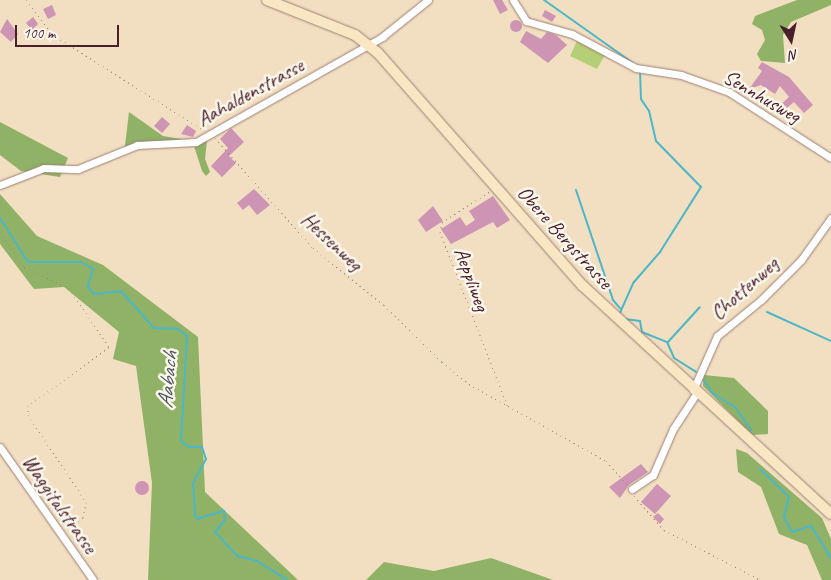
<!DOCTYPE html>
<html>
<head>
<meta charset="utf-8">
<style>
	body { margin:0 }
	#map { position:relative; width:831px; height:580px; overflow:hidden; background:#f2dfc1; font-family:Caveat,sans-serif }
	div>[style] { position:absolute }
	.green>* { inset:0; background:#b4cf75 }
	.forest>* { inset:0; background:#8fb266 }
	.stream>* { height:2px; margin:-1px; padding:0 1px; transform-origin:1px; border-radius:1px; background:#4bb7c7 }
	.building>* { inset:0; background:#ce94b4 }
	.round { border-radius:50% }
	.path>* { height:1px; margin-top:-0.5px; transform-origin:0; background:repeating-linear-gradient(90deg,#9e7f76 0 1px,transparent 0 5px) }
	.roads { filter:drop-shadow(0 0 1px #9e7f76) drop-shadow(0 0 1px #9e7f76) }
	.minor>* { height:7px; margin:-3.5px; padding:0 3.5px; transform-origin:3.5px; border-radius:3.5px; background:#fff }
	.secondary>* { height:10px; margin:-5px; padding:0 5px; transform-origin:5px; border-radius:5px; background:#f9e7c3 }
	span { translate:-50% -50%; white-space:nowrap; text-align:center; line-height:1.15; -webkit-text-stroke:5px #fbf7ec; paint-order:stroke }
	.street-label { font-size:21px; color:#4a1f2b }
	.water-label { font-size:22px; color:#4a5462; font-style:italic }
	.north { position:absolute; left:766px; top:15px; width:50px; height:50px; -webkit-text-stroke:4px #fbf7ec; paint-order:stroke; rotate:170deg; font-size:14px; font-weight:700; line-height:20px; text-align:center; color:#4a1f2b }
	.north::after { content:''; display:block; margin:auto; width:18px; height:22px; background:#4a1f2b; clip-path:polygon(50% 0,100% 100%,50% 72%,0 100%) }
	.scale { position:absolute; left:15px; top:25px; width:104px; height:22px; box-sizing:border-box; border:2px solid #4a1f2b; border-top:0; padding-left:6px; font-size:15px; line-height:18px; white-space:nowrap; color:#4a1f2b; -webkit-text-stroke:4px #fbf7ec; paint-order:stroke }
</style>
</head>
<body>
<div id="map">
	<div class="green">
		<div style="clip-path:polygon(578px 39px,606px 53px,597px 69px,570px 56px)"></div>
	</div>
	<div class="forest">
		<div style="clip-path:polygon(797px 0,831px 0,831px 5px,791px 22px,783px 35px,785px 63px,761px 61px,757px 54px,765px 40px,762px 30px,752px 24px,755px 16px)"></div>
		<div style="clip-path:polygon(129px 112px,163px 136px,193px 141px,200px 136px,207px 141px,205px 159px,210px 172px,206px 176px,202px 171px,194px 146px,148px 143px,124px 154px)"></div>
		<div style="clip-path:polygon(0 122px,68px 158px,60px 177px,21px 171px,0 155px)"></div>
		<div style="clip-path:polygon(0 194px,37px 236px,103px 265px,198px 337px,205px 492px,298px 580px,148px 580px,152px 483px,136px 366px,113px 359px,119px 332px,64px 287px,34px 289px,0 244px)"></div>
		<div style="clip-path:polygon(704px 375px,734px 378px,768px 411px,768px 434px,752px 435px,703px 386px)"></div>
		<div style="clip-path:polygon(736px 449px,747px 453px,822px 518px,831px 539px,831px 580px,822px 580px,807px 545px,779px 534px,761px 487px,738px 472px)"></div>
		<div style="clip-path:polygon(491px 558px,553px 580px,366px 580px,384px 562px,434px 571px)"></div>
	</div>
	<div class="stream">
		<div style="left:544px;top:0;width:109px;rotate:35.3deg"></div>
		<div style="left:576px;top:190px;width:116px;rotate:71.4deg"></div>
		<div style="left:613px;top:300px;width:11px;rotate:49deg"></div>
		<div style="left:0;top:218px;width:52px;rotate:57.5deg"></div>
		<div style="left:28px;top:262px;width:53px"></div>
		<div style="left:81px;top:262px;width:14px;rotate:30deg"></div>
		<div style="left:93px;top:269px;width:19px;rotate:106deg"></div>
		<div style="left:88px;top:287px;width:9px;rotate:49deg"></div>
		<div style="left:94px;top:294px;width:27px;rotate:-6deg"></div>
		<div style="left:121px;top:291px;width:50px;rotate:48.3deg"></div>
		<div style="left:154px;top:328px;width:24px;rotate:2deg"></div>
		<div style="left:178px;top:329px;width:11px;rotate:38deg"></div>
		<div style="left:187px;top:336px;width:105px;rotate:93.3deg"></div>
		<div style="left:181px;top:441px;width:10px;rotate:37deg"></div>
		<div style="left:189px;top:447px;width:13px"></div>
		<div style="left:202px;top:447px;width:13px;rotate:72deg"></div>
		<div style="left:206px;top:459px;width:27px;rotate:118deg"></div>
		<div style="left:193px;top:483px;width:32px;rotate:86deg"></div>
		<div style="left:195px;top:515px;width:4px;rotate:63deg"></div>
		<div style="left:197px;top:519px;width:28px;rotate:-17deg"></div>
		<div style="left:224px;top:511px;width:9px;rotate:84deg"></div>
		<div style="left:225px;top:520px;width:16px;rotate:130deg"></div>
		<div style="left:215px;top:532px;width:33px;rotate:47deg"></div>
		<div style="left:237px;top:556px;width:21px;rotate:14deg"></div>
		<div style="left:257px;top:561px;width:36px;rotate:32deg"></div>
		<div style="left:767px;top:312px;width:70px;rotate:24.4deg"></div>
		<div style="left:619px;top:315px;width:36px;rotate:-66deg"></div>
		<div style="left:634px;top:282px;width:40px;rotate:-49deg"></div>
		<div style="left:660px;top:252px;width:77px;rotate:-57.8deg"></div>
		<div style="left:701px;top:187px;width:64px;rotate:-134.4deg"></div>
		<div style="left:656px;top:141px;width:31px;rotate:-103deg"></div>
		<div style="left:649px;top:111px;width:14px;rotate:-124deg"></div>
		<div style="left:641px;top:99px;width:28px;rotate:-92deg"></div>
		<div style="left:625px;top:319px;width:15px;rotate:8deg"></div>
		<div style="left:640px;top:321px;width:11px;rotate:80deg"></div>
		<div style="left:642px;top:332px;width:27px;rotate:22deg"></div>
		<div style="left:667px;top:342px;width:17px;rotate:66deg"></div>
		<div style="left:674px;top:358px;width:26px;rotate:32deg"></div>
		<div style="left:668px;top:342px;width:47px;rotate:-47.6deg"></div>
		<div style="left:701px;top:377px;width:21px;rotate:53deg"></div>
		<div style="left:714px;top:394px;width:25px;rotate:32deg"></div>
		<div style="left:735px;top:407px;width:28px;rotate:55deg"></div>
		<div style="left:760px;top:469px;width:40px;rotate:44deg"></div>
		<div style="left:789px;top:497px;width:21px;rotate:104deg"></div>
		<div style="left:784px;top:517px;width:17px;rotate:62deg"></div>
		<div style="left:792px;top:532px;width:20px;rotate:-18deg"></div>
		<div style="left:811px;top:526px;width:38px;rotate:58deg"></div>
	</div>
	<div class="building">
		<div style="clip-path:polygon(493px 0,502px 0,508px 10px,500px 14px)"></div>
		<div style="clip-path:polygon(52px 5px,56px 15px,48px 19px,43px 9px)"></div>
		<div style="clip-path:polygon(545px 10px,556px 16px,552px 22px,542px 16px)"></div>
		<div style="clip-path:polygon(33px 17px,38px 24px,32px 30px,26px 23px)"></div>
		<div style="clip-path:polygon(7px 19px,18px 34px,11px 42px,0 32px)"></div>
		<div class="round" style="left:510px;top:20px;width:12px;height:12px"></div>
		<div style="clip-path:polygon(526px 31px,541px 39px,547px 32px,556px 35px,567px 45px,548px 63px,520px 42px)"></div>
		<div style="clip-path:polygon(762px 62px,789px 77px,813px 105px,804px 113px,794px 102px,782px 112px,778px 107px,789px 97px,780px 86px,775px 94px,761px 85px,749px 89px,762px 71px,758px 68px)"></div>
		<div style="clip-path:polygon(162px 117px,170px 124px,162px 133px,154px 126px)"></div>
		<div style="clip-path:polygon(187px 125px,196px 131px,193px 137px,181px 134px)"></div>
		<div style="clip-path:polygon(231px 128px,244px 142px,229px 156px,236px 163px,222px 177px,211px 166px,228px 148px,220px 139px)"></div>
		<div style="clip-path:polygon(254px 189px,270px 205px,257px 215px,249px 205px,243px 210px,237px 203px)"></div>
		<div style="clip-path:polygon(493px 196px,510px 220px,497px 228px,493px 222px,451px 244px,441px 229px,460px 217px,466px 226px,475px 220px,469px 211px)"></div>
		<div style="clip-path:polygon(433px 206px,443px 221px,426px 232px,418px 220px)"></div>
		<div style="clip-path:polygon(641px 464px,648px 472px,629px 485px,620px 498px,609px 487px)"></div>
		<div class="round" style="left:135px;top:481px;width:14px;height:14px"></div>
		<div style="clip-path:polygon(657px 484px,671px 496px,655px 514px,641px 502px)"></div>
		<div style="clip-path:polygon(658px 513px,664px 519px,660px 524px,653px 517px)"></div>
	</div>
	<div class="path">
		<div style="left:26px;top:0;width:43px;rotate:52.6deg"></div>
		<div style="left:52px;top:34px;width:179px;rotate:32.4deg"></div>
		<div style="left:215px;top:138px;width:147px;rotate:48.3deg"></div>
		<div style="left:313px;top:248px;width:91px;rotate:38.8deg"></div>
		<div style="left:384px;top:305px;width:81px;rotate:44.5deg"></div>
		<div style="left:442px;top:362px;width:35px;rotate:39deg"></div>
		<div style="left:469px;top:384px;width:157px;rotate:29.3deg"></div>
		<div style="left:606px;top:461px;width:31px;rotate:48deg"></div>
		<div style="left:489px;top:192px;width:56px;rotate:147.4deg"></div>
		<div style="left:442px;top:222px;width:10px;rotate:101deg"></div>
		<div style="left:440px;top:232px;width:186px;rotate:68.8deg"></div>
		<div style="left:0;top:232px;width:42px;rotate:55.6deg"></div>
		<div style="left:24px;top:267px;width:50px;rotate:25deg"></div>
		<div style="left:69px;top:288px;width:71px;rotate:55.9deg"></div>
		<div style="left:109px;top:347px;width:100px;rotate:143.9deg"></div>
		<div style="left:28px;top:406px;width:9px;rotate:90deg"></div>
		<div style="left:28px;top:415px;width:105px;rotate:56.3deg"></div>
		<div style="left:86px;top:502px;width:16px;rotate:101deg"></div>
		<div style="left:83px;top:518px;width:19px;rotate:141deg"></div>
		<div style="left:634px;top:496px;width:45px;rotate:48.6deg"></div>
		<div style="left:664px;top:530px;width:109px;rotate:27.3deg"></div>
	</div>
	<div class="roads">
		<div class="minor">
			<div style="left:513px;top:0;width:25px;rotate:58deg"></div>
			<div style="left:526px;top:21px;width:48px;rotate:15.8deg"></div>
			<div style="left:572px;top:34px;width:72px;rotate:28deg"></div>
			<div style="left:636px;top:68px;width:46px;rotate:8.8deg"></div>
			<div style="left:681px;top:75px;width:51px;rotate:19.5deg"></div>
			<div style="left:729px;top:92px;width:121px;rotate:32.9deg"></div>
			<div style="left:0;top:185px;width:47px;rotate:-21.1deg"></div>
			<div style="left:44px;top:168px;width:34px;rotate:2deg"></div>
			<div style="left:78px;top:169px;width:64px;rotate:-22.1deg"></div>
			<div style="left:137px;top:145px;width:59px;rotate:-2.9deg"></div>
			<div style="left:196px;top:142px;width:214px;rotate:-29.4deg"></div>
			<div style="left:382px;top:37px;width:59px;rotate:-38.8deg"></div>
			<div style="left:693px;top:390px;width:59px;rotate:-66deg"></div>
			<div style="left:717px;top:336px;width:57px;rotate:-39.3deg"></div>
			<div style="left:761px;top:300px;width:57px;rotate:-45deg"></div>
			<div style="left:801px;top:260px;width:52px;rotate:-54.5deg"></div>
			<div style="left:0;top:447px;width:162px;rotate:55deg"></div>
			<div style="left:632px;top:489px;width:25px;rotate:-34deg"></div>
			<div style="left:653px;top:475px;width:50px;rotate:-66.5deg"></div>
			<div style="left:673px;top:429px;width:42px;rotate:-56.7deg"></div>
		</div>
		<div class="secondary">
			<div style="left:267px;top:0;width:95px;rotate:21.7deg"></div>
			<div style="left:355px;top:35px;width:29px;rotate:38deg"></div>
			<div style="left:378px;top:53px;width:310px;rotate:48.7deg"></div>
			<div style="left:583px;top:286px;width:337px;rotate:42.6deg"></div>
		</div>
	</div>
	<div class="street-label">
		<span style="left:250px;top:92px;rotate:-29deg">Aahaldenstrasse</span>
		<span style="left:762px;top:96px;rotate:30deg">Sennhusweg</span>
		<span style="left:565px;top:237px;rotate:48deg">Obere Bergstrasse</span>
		<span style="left:332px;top:241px;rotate:43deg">Hessenweg</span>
		<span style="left:472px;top:279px;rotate:70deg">Aeppliweg</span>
		<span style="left:744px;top:288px;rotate:-42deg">Chottenweg</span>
		<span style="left:60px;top:504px;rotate:55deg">Waggitalstrasse</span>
	</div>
	<div class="water-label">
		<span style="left:168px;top:380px;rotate:-85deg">Aabach</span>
	</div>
	<div class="north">N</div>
	<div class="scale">100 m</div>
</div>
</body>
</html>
